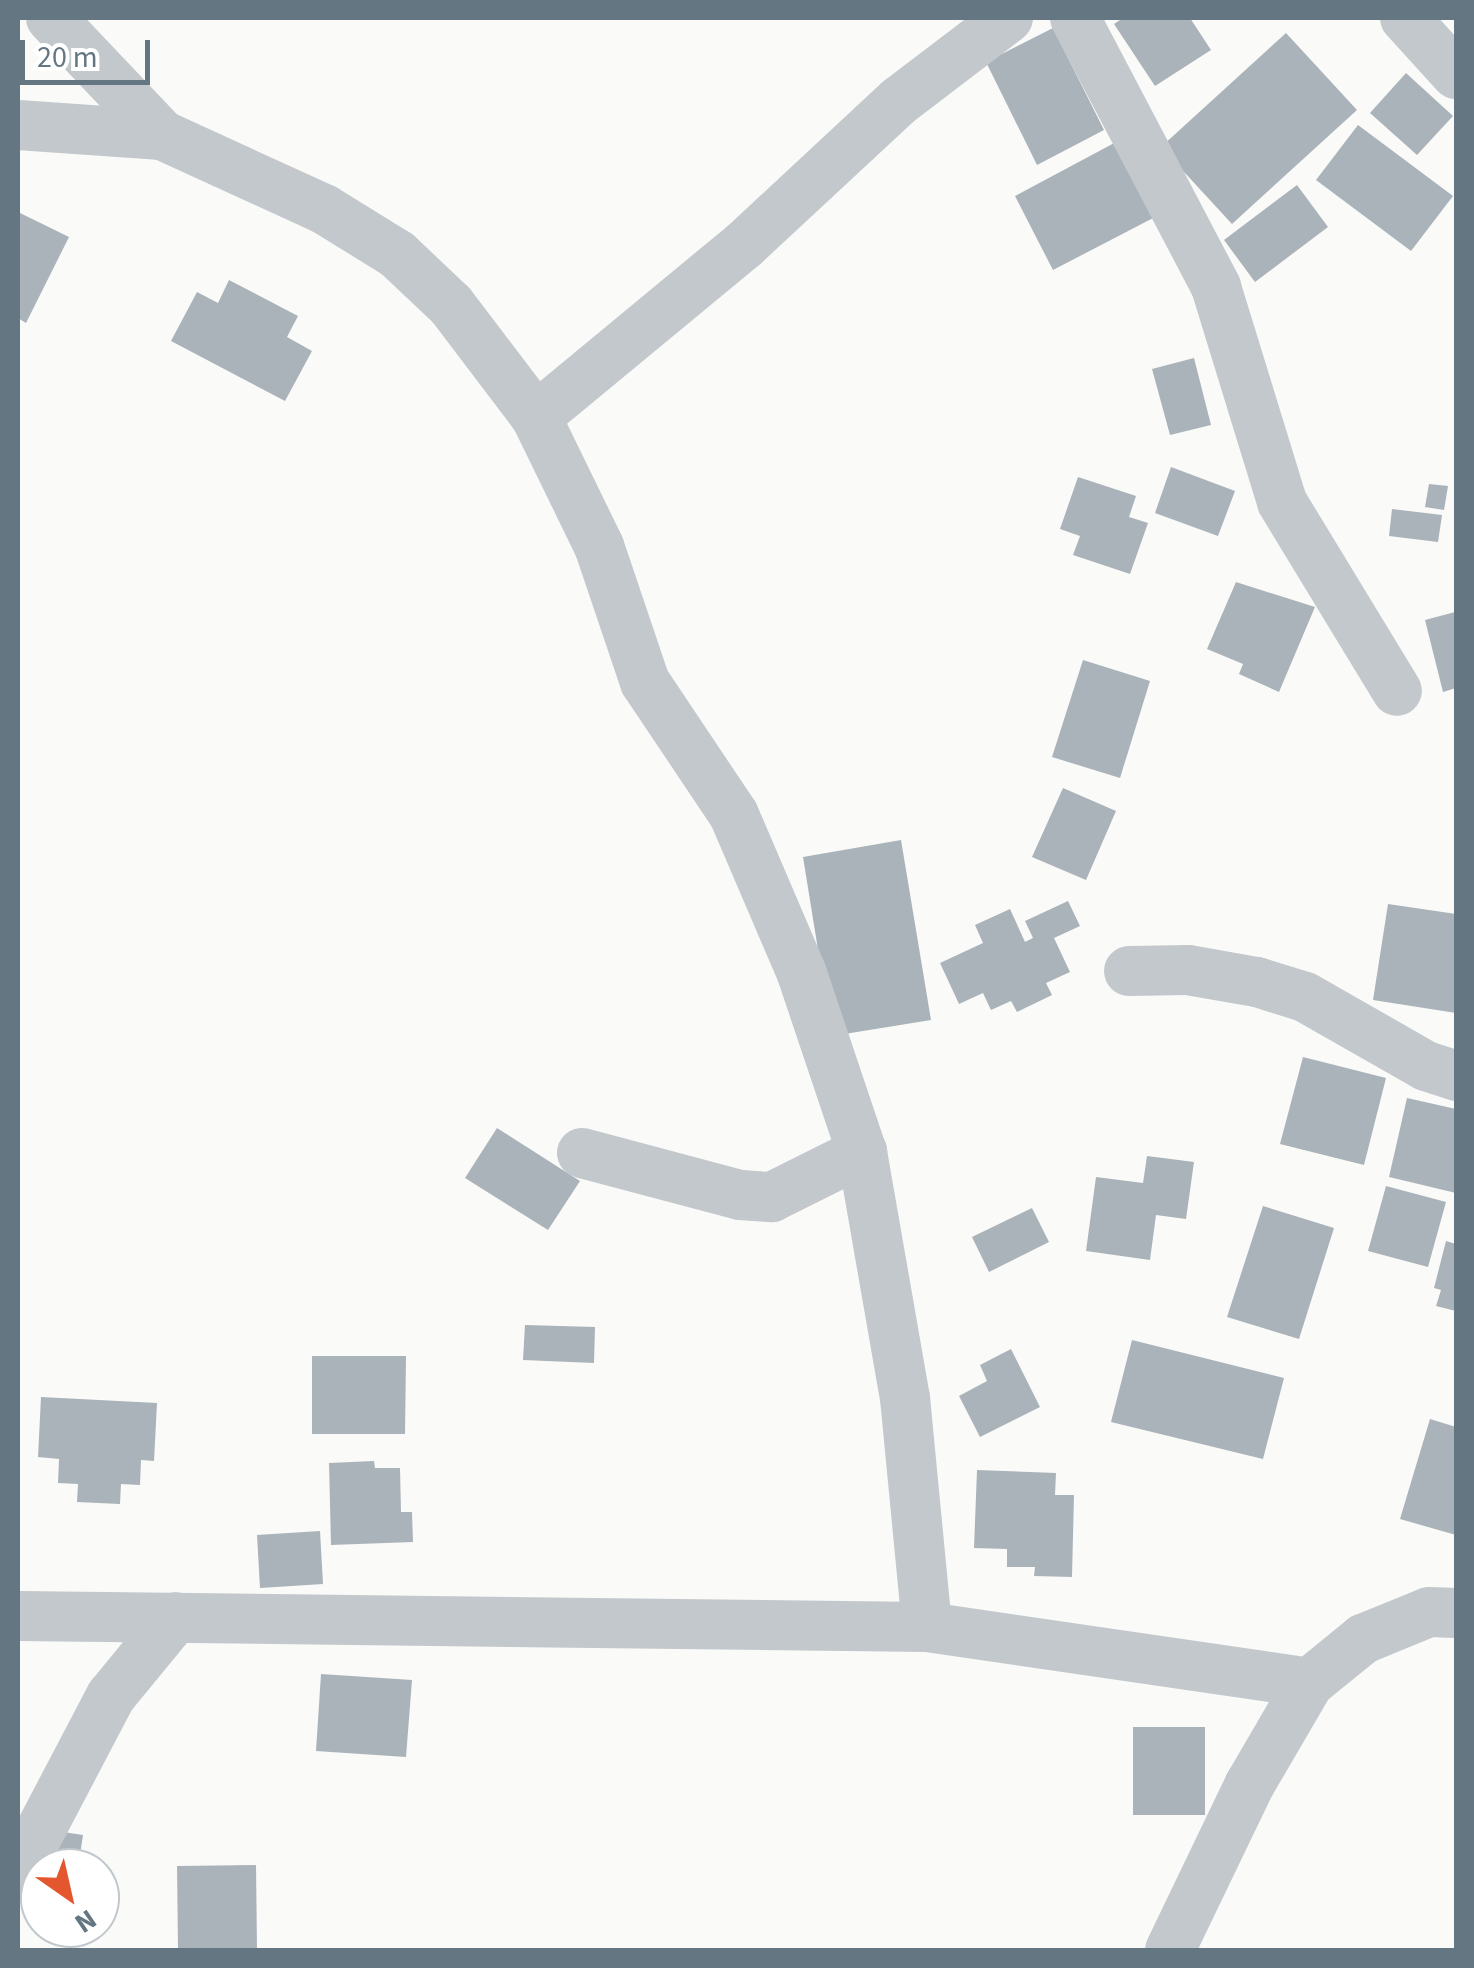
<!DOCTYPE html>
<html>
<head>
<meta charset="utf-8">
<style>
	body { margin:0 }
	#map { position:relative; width:1474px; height:1968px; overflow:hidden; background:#fafaf8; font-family:"Source Sans 3",sans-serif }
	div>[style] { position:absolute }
	.building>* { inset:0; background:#aab3b9 }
	.street>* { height:50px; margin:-25px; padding:0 25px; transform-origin:25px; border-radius:25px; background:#c3c8cc }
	span { translate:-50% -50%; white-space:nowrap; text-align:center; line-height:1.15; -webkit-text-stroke:10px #fff; paint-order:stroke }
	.frame { position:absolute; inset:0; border:20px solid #657683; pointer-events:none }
	.north { position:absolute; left:20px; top:1848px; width:100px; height:100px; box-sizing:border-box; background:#fff; border:2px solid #c1c8cd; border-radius:50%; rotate:146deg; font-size:28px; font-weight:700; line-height:40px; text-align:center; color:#657683 }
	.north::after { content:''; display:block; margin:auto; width:35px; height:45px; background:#e4572e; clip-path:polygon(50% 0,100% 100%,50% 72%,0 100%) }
	.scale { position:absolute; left:20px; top:40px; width:130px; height:45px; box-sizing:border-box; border:5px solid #657683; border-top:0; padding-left:12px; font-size:30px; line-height:35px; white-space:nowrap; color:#657683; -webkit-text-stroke:8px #fff; paint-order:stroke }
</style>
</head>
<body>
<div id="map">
	<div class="building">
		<div style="clip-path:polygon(1123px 18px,1190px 18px,1211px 50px,1155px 86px,1114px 24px)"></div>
		<div style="clip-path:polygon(1053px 28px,1104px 130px,1037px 165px,986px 62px)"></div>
		<div style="clip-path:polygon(1286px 33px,1357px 110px,1232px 224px,1161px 147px)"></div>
		<div style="clip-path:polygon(1406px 73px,1453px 116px,1417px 155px,1370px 113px)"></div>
		<div style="clip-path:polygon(1358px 125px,1453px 196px,1411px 251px,1316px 180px)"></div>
		<div style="clip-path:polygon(1118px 141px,1157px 216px,1053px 270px,1015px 196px)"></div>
		<div style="clip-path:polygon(1297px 185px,1328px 227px,1255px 282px,1224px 240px)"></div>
		<div style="clip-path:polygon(18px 212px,69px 237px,26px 323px,18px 318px)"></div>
		<div style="clip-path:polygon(229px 280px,298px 316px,287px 337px,312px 351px,285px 401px,171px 341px,197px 292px,218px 303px)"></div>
		<div style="clip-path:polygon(1194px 358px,1211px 425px,1170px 435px,1152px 369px)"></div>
		<div style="clip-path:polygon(1171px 467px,1235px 491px,1218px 536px,1155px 513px)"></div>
		<div style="clip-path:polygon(1078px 477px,1136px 496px,1129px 517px,1148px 523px,1130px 574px,1073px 555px,1080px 536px,1060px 529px)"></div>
		<div style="clip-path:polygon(1429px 484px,1448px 486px,1444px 510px,1425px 507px)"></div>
		<div style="clip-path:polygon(1392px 509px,1442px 515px,1438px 542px,1389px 536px)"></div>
		<div style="clip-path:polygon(1236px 582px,1315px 607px,1279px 692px,1239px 674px,1243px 664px,1207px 649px)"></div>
		<div style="clip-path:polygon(1455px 612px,1456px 688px,1443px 692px,1425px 620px)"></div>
		<div style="clip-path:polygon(1083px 660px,1150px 681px,1120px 778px,1052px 757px)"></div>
		<div style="clip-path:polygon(1063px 788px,1116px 811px,1086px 880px,1032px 857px)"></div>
		<div style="clip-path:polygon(901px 840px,931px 1020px,832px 1036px,803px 857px)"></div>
		<div style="clip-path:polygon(1068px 901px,1080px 926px,1054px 938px,1070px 972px,1046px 983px,1052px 995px,1017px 1012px,1011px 1001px,991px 1010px,983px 993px,959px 1004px,940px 963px,983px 943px,975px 925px,1010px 909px,1025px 942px,1033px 938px,1025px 921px)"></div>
		<div style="clip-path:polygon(1388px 904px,1456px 914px,1456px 1013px,1373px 1000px)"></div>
		<div style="clip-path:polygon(1303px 1057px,1386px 1078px,1364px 1165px,1280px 1144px)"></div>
		<div style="clip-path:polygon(1407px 1098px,1456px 1109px,1456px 1193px,1389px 1177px)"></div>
		<div style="clip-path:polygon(497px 1128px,580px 1181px,548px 1230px,465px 1178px)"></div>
		<div style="clip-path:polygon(1147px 1156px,1194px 1162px,1186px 1219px,1156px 1215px,1150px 1260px,1086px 1251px,1096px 1177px,1143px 1183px)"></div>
		<div style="clip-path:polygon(1386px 1186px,1446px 1202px,1428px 1267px,1368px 1251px)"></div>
		<div style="clip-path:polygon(1263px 1206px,1334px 1228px,1299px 1339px,1227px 1317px)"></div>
		<div style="clip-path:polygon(1032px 1208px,1049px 1242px,989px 1272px,972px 1237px)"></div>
		<div style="clip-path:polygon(1446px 1241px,1456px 1244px,1456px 1311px,1436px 1306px,1441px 1290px,1434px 1288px)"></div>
		<div style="clip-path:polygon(525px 1325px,595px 1327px,594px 1363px,523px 1360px)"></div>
		<div style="clip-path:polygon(1132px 1340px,1284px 1378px,1263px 1459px,1111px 1422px)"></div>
		<div style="clip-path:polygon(1011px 1349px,1040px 1407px,980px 1437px,959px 1396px,987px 1381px,980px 1365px)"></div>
		<div style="clip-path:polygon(312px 1356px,406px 1356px,405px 1434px,312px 1434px)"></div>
		<div style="clip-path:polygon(41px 1397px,157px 1403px,154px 1461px,141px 1460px,140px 1485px,121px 1484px,120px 1504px,77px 1502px,78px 1484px,58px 1483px,59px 1459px,38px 1457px)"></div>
		<div style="clip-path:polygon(1430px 1419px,1456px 1427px,1456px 1535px,1400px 1519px)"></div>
		<div style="clip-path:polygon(374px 1461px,375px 1468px,400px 1468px,401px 1512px,412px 1512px,413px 1542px,331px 1545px,329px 1463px)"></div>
		<div style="clip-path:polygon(977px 1470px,1056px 1473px,1055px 1495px,1074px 1495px,1072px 1577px,1034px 1576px,1035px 1567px,1007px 1567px,1007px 1549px,974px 1548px)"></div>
		<div style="clip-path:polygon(320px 1531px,323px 1584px,260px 1588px,257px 1535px)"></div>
		<div style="clip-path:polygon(321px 1674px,412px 1680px,406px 1757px,316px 1751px)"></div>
		<div style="clip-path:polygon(1133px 1727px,1205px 1727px,1205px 1815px,1133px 1815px)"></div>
		<div style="clip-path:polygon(50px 1830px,83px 1835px,78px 1868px,44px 1868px)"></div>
		<div style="clip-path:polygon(256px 1865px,257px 1949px,178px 1950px,177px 1866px)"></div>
	</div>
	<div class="street">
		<div style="left:51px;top:18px;width:161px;rotate:46.5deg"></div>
		<div style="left:1075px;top:18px;width:304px;rotate:62.3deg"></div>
		<div style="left:1216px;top:287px;width:225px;rotate:72.9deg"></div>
		<div style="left:1282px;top:502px;width:221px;rotate:58.7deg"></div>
		<div style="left:1405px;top:18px;width:76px;rotate:47.7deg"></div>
		<div style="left:18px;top:125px;width:144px;rotate:4deg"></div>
		<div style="left:162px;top:135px;width:178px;rotate:24.6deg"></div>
		<div style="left:324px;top:209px;width:86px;rotate:31.7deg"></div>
		<div style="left:397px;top:254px;width:74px;rotate:43.4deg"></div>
		<div style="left:451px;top:305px;width:141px;rotate:52.8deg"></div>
		<div style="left:536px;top:417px;width:144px;rotate:64deg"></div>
		<div style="left:599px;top:546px;width:144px;rotate:71.3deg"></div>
		<div style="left:645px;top:682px;width:160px;rotate:56.2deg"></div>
		<div style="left:734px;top:815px;width:173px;rotate:66.8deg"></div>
		<div style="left:802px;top:974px;width:188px;rotate:71.4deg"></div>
		<div style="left:862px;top:1152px;width:250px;rotate:80.1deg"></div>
		<div style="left:905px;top:1398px;width:230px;rotate:84.5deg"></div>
		<div style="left:536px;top:417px;width:270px;rotate:-39.6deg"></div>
		<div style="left:744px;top:245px;width:212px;rotate:-42.9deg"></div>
		<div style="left:899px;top:101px;width:137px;rotate:-37.3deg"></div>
		<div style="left:1129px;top:971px;width:59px;rotate:-1deg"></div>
		<div style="left:1188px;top:970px;width:70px;rotate:9.9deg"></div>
		<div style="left:1257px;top:982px;width:50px;rotate:17.4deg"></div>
		<div style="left:1305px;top:997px;width:139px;rotate:29.7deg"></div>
		<div style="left:1426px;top:1066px;width:32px;rotate:18deg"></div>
		<div style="left:582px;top:1153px;width:163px;rotate:14.9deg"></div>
		<div style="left:740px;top:1195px;width:32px;rotate:4deg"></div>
		<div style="left:772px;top:1197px;width:101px;rotate:-26.6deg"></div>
		<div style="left:18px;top:1616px;width:909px;rotate:0.69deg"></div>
		<div style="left:927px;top:1627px;width:386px;rotate:8.3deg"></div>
		<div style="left:18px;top:1873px;width:200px;rotate:-62.3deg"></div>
		<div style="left:111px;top:1696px;width:102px;rotate:-50.6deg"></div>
		<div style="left:1170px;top:1950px;width:184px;rotate:-64.3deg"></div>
		<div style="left:1250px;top:1784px;width:117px;rotate:-59.7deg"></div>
		<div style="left:1309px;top:1683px;width:70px;rotate:-39.2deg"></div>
		<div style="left:1363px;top:1639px;width:71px;rotate:-22.2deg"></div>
		<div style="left:1429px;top:1612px;width:27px;rotate:2deg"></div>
	</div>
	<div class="frame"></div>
	<div class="north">N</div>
	<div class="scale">20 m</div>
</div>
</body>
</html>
